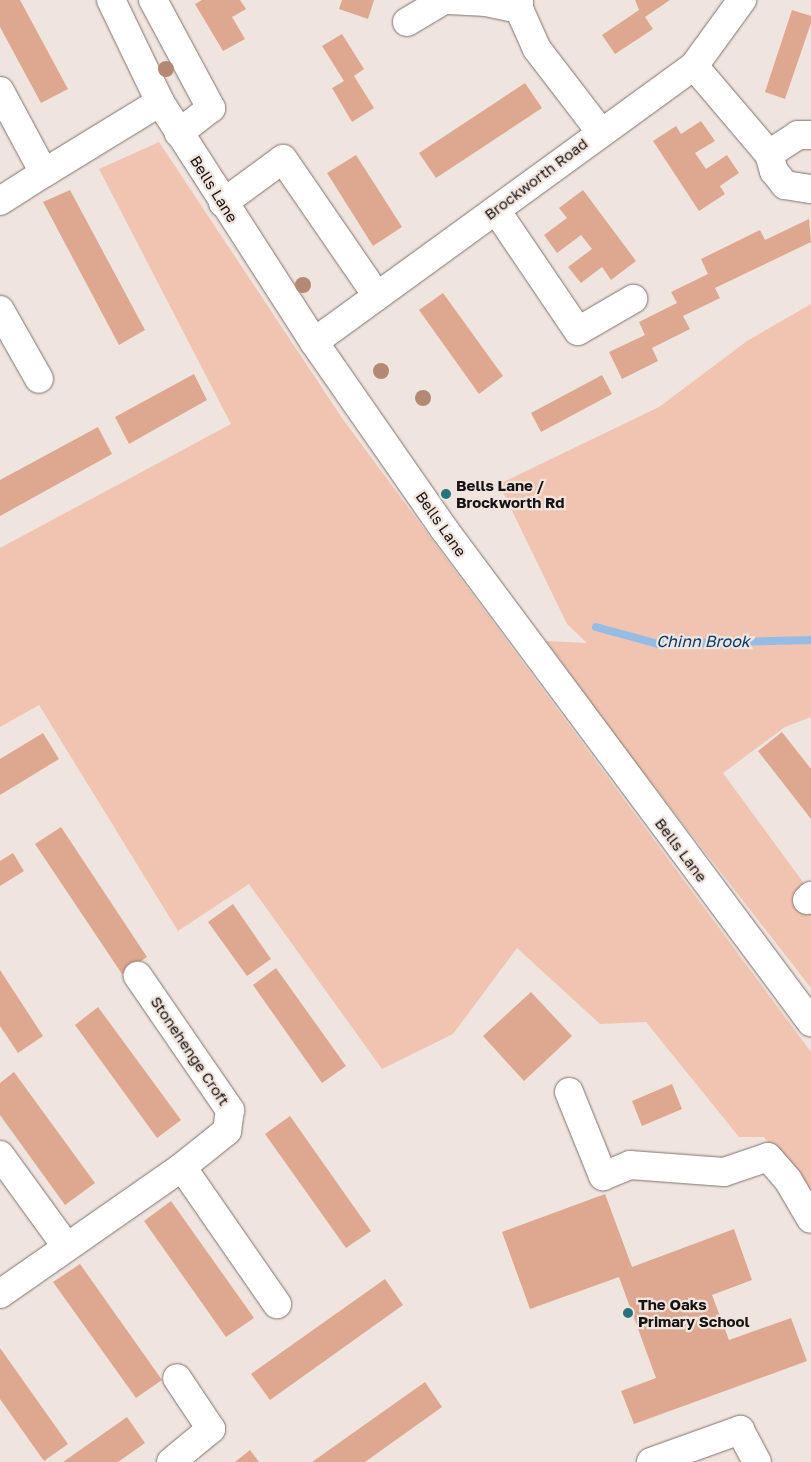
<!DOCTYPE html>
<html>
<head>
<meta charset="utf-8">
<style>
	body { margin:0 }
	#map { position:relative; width:811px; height:1462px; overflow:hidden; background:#f0e4de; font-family:"Golos Text",sans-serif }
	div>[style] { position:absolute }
	.green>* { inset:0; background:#f0c4b1 }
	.stream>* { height:8px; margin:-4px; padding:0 4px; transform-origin:4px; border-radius:4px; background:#95bce5 }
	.building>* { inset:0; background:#dea890 }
	.roads { filter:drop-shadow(0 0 1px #7e736e) drop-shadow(0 0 1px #7e736e) }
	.minor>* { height:28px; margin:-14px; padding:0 14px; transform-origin:14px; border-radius:14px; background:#fff }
	.trees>* { width:16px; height:16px; margin:-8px; border-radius:50%; background:#b38974 }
	.dots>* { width:14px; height:14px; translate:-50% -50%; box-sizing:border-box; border:2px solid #f0e4de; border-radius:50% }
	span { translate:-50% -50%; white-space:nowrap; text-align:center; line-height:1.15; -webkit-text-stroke:4.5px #f0e4de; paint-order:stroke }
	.street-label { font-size:15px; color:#171311 }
	.poi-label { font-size:15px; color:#171311; font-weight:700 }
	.left { translate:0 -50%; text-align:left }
	.water-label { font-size:16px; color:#003c6e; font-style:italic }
</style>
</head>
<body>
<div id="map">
	<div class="green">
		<div style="clip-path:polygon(159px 142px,342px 418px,811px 1052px,811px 1200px,764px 1137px,739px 1137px,646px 1022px,600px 1024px,517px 948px,453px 1034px,382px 1069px,249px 884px,178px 931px,39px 705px,0 727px,0 548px,231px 424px,99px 169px)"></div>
		<div style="clip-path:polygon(811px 304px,811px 717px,785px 727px,723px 773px,811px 893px,811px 988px,638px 766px,546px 641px,587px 643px,567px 624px,499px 484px,659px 407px,747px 341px)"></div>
	</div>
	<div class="stream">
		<div style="left:596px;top:627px;width:64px;rotate:15.3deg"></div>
		<div style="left:658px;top:644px;width:153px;rotate:-1.5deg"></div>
	</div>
	<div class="building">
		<div style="clip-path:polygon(0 0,20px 0,68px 89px,41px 103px,0 27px)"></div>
		<div style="clip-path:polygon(202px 0,240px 0,246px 9px,232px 17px,245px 39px,223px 51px,195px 4px)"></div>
		<div style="clip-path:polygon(342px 0,374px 0,368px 19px,339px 9px)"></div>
		<div style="clip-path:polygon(635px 0,670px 0,645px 17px,653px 29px,615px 54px,602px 35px,639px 10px)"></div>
		<div style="clip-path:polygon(792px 10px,811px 16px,811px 23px,785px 99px,765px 92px)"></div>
		<div style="clip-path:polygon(342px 34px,364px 69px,354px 76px,374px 108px,352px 122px,332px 88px,344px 81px,322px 46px)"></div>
		<div style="clip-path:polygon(525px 83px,542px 108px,436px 178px,419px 153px)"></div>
		<div style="clip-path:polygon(701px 121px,715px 141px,695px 153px,706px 169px,727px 155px,739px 173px,720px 186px,725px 194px,699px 211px,653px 141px,676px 126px,681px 134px)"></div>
		<div style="clip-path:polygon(356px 155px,402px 227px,373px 246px,327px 173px)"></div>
		<div style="clip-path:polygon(70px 190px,145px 330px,119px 345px,43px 202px)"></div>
		<div style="clip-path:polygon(583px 190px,636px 261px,611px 280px,602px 267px,581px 283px,568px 267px,592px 249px,581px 235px,557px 253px,544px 235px,567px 218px,559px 208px)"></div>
		<div style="clip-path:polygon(809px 219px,811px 242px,715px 288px,720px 298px,683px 316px,690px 329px,652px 348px,658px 361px,622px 379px,609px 352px,645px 335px,639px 322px,677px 303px,671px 292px,708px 274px,701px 259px,760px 230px,765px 240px)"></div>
		<div style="clip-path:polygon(443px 293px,503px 376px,479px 394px,419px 310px)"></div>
		<div style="clip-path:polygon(194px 374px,207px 400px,129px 444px,115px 417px)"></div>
		<div style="clip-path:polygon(602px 375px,612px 394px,541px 432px,531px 413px)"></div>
		<div style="clip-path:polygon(98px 427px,112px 454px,0 516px,0 480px)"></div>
		<div style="clip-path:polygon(782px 732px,811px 769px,811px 819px,758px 751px)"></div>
		<div style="clip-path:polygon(43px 733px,59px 759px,0 795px,0 759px)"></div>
		<div style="clip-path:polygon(61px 827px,147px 957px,122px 974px,35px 844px)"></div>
		<div style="clip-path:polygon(13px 853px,24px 871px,0 886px,0 861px)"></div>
		<div style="clip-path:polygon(233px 904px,271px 959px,247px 976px,208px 922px)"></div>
		<div style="clip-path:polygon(276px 968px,346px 1066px,322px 1083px,253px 985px)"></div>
		<div style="clip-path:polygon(0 970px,43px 1036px,18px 1053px,0 1026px)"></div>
		<div style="clip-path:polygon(531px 992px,572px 1036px,524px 1081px,483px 1036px)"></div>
		<div style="clip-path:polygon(98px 1007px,181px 1120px,157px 1138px,75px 1025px)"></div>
		<div style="clip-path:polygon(14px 1072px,95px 1183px,65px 1205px,0 1115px,0 1083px)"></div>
		<div style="clip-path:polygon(672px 1084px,682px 1109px,642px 1126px,632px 1101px)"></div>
		<div style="clip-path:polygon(290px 1116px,371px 1231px,346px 1248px,265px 1134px)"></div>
		<div style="clip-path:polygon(605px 1194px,632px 1267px,734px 1229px,752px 1280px,712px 1295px,729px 1340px,791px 1318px,807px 1361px,634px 1424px,621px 1391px,656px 1378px,619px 1277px,530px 1309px,502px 1232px)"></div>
		<div style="clip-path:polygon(171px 1201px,254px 1318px,226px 1337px,144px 1221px)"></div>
		<div style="clip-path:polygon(80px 1264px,162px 1380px,136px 1398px,53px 1282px)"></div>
		<div style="clip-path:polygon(385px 1279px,403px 1305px,270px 1400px,251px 1374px)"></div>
		<div style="clip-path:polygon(0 1348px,68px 1444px,44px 1461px,0 1399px)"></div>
		<div style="clip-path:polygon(425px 1382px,442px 1407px,365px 1462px,312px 1462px)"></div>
		<div style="clip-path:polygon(127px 1417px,145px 1443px,118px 1462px,63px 1462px)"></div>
		<div style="clip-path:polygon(250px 1450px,259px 1462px,235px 1462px)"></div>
	</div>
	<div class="roads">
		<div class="minor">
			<div style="left:111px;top:0;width:113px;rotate:64.3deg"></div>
			<div style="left:160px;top:102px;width:285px;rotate:57.3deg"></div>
			<div style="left:314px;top:342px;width:228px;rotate:55.2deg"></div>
			<div style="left:444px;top:529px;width:615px;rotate:53.34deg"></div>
			<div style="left:153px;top:0;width:123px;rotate:61.8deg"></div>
			<div style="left:211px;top:108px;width:41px;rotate:142deg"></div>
			<div style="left:449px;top:0;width:37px;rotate:3deg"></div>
			<div style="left:486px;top:2px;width:34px;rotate:12deg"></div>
			<div style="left:519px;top:0;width:9px;rotate:90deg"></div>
			<div style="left:519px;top:9px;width:44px;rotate:65.8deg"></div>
			<div style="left:537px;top:49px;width:103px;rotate:52.5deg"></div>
			<div style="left:407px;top:22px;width:43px;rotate:-30.7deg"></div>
			<div style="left:694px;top:66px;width:116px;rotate:49.6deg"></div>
			<div style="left:769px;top:154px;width:18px;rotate:74deg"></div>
			<div style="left:774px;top:171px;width:18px;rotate:52deg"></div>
			<div style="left:785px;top:185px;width:26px;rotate:9deg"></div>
			<div style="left:0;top:91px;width:93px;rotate:61.8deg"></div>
			<div style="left:44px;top:173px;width:136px;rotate:-31.5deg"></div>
			<div style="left:769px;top:154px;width:35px;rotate:-33deg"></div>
			<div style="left:798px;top:135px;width:13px"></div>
			<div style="left:0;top:201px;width:52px;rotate:-32.5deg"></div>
			<div style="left:223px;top:203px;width:74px;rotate:-36.3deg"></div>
			<div style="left:283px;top:159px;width:166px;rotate:55.5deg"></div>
			<div style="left:496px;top:210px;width:146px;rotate:55.9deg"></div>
			<div style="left:578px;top:331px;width:64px;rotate:-30.2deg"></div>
			<div style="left:0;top:310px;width:79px;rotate:60.5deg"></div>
			<div style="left:314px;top:342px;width:470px;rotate:-36deg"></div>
			<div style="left:694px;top:66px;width:82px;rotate:-54deg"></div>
			<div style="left:807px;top:900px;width:6px;rotate:-45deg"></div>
			<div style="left:569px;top:1092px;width:91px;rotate:68deg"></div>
			<div style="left:603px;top:1176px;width:29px;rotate:-22deg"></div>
			<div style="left:630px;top:1165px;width:94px;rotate:4.3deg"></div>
			<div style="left:724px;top:1172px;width:46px;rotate:-18.8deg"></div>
			<div style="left:768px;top:1157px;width:30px;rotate:49deg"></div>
			<div style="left:788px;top:1180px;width:45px;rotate:59.5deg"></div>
			<div style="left:0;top:1155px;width:112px;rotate:54deg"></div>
			<div style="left:182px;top:1167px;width:167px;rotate:55.3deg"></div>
			<div style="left:0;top:1294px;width:222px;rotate:-34.9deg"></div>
			<div style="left:182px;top:1167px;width:58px;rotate:-38.7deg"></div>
			<div style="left:227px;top:1131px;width:21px;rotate:-82deg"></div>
			<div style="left:230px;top:1110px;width:163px;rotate:-124.5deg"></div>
			<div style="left:171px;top:1462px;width:52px;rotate:-39.5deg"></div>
			<div style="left:211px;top:1429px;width:61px;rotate:-123.7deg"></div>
			<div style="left:651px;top:1462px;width:95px;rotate:-19.8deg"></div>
			<div style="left:740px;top:1430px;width:36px;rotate:62deg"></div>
		</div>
	</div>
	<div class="trees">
		<div style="left:166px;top:69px"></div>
		<div style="left:303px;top:285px"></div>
		<div style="left:381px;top:371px"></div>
		<div style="left:423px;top:398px"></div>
	</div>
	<div class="dots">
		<div style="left:446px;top:494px;background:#28727a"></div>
		<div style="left:628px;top:1313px;background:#28727a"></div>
	</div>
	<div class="street-label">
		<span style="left:536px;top:179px;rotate:-37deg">Brockworth Road</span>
		<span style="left:214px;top:189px;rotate:58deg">Bells Lane</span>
		<span style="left:441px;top:524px;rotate:55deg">Bells Lane</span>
		<span style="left:681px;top:850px;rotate:53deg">Bells Lane</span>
		<span style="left:190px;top:1051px;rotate:56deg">Stonehenge Croft</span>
	</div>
	<div class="poi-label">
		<span class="left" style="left:456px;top:494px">Bells Lane /<br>Brockworth Rd</span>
		<span class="left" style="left:638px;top:1313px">The Oaks<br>Primary School</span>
	</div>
	<div class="water-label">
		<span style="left:703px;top:641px">Chinn Brook</span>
	</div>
</div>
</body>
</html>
